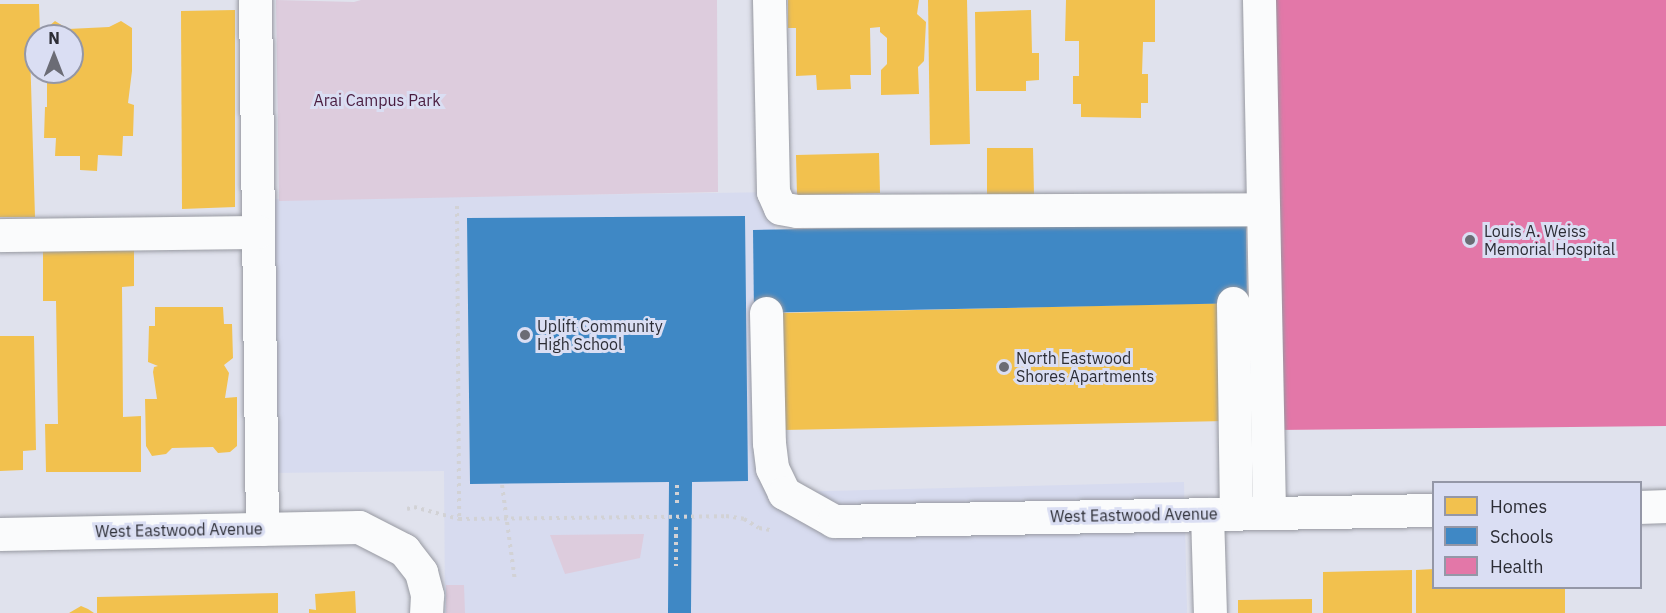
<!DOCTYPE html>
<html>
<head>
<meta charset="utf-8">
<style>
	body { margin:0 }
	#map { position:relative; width:1666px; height:613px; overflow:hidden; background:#e0e2ed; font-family:"IBM Plex Sans",sans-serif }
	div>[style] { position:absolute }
	.built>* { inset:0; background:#d7dbef }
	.green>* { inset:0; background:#dcd }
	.homes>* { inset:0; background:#f2c14e }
	.schools>* { inset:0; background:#3f88c5 }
	.health>* { inset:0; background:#e377a8 }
	.path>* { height:4px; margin-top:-2px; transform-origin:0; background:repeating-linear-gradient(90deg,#d2d2d5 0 3px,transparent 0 7.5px) }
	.roads { filter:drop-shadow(0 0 2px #9799a1) drop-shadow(0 0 2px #9799a1) }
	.minor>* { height:33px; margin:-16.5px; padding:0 16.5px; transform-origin:16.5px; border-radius:16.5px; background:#fafbfc }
	.dots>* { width:16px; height:16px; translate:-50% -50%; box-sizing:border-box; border:3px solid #dadef3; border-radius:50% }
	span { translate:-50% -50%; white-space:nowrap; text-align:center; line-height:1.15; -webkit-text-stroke:6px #dadef3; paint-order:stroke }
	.park-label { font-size:16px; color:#491c3f }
	.poi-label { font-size:16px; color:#2c2d35 }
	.left { translate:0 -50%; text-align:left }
	.street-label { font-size:16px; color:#2c2d35 }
	.legend { position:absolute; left:1432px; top:481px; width:210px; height:108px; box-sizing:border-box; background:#dadef3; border:2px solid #9497a7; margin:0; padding:8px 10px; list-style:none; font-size:18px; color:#2c2d35 }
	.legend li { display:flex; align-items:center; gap:12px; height:30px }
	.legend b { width:30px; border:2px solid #9497a7 }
	.north { position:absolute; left:24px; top:24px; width:60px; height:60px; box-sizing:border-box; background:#dadef3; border:2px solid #9497a7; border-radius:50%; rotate:0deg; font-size:16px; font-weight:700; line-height:24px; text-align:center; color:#2c2d35 }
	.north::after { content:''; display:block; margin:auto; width:21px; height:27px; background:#6b6c75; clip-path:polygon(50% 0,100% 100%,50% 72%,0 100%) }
</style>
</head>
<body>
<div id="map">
	<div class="built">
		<div style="clip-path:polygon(773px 192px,787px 492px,1184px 482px,1187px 613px,445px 613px,444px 471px,271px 473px,271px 199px)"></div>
	</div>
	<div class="green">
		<div style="clip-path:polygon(276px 0,354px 2px,361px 0,717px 0,718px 192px,279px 201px)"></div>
		<div style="clip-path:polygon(644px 534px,640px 558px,565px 574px,550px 535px)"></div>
		<div style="clip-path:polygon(446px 585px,464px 585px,465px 613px,446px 613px)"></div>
	</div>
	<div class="homes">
		<div style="clip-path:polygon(788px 0,919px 0,917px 14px,926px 22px,924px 61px,918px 67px,919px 94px,881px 95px,881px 70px,887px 64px,887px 38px,880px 32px,880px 27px,870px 28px,871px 75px,850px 75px,851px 89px,817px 90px,816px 75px,796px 76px,796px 28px,788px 28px)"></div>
		<div style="clip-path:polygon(928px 0,967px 0,970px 144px,930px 145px)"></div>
		<div style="clip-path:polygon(1066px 0,1155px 0,1155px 42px,1143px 42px,1142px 74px,1148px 74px,1148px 103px,1141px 103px,1141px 118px,1081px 117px,1081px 104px,1073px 104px,1073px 76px,1079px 76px,1079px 41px,1065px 41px)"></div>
		<div style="clip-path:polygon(0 4px,39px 4px,40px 36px,36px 36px,36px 50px,30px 50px,35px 217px,0 217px)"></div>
		<div style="clip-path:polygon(235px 10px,235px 207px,182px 209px,181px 11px)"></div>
		<div style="clip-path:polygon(1031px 10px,1032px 53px,1039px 53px,1039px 80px,1026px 81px,1026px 91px,976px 91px,975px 12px)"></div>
		<div style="clip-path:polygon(55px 21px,68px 29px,109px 27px,121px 21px,132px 28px,132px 71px,128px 103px,134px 105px,133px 136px,123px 136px,122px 156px,98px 155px,97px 171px,80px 170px,80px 156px,55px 156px,56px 138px,44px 138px,45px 107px,47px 107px,47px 77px,43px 72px,72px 72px,72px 36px,43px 36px,43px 31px)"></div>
		<div style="clip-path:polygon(987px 148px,1033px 148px,1034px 195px,987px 194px)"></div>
		<div style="clip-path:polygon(879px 153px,880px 193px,797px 195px,796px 155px)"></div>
		<div style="clip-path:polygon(134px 247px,134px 286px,122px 287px,123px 417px,141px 416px,141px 472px,46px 472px,45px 424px,58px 424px,56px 301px,43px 301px,43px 248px)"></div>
		<div style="clip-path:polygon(1224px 303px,1226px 421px,784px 430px,782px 313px)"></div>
		<div style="clip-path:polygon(155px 307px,223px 307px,224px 324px,232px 324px,233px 358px,224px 365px,229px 373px,225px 398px,237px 397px,237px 446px,230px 452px,218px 453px,213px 447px,172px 448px,166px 454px,152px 456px,146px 446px,145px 399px,157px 399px,153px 372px,154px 367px,158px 366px,148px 362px,149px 326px,155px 326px)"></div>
		<div style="clip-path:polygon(0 336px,34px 336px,36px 450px,23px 451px,23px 470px,0 471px)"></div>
		<div style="clip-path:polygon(1434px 569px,1434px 588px,1565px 588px,1565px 613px,1416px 613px,1416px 570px)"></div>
		<div style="clip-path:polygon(1412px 570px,1412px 613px,1323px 613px,1323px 572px)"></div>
		<div style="clip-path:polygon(355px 591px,356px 613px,309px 613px,309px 609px,316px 610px,315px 594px)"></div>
		<div style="clip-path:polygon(278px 593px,278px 613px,97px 613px,97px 597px)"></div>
		<div style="clip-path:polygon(1312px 599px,1312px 613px,1238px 613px,1238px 600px)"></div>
		<div style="clip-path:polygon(81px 606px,88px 609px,94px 613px,69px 613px)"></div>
	</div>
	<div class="schools">
		<div style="clip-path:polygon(745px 216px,748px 481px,692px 482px,691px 613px,668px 613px,669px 482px,470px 484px,467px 218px)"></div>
		<div style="clip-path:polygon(1246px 221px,1247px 303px,754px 313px,753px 230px)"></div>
	</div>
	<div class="health">
		<div style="clip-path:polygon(1271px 0,1666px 0,1666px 426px,1276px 430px)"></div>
	</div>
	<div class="path">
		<div style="left:457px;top:206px;width:313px;rotate:89.6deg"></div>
		<div style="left:502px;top:485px;width:97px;rotate:82.3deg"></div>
		<div style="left:677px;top:485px;width:18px;rotate:90deg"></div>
		<div style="left:407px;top:509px;width:7px;rotate:-16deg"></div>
		<div style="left:414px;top:507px;width:47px;rotate:14.9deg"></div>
		<div style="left:459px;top:519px;width:267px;rotate:-0.6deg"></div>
		<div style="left:726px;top:516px;width:18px;rotate:9deg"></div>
		<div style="left:744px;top:519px;width:17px;rotate:31deg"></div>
		<div style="left:759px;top:528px;width:11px;rotate:10deg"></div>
		<div style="left:676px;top:527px;width:39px;rotate:90deg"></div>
	</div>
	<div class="roads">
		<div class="minor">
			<div style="left:255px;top:0;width:529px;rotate:89.24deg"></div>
			<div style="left:769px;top:0;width:192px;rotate:88.8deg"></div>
			<div style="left:773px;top:192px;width:17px;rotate:66deg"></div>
			<div style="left:780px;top:208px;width:17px;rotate:10deg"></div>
			<div style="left:797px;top:211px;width:466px;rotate:-0.2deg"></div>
			<div style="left:1259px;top:0;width:513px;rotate:88.88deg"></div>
			<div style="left:0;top:235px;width:258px;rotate:-0.7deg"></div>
			<div style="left:1233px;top:303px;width:210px;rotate:89.2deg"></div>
			<div style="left:766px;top:313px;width:130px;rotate:88.7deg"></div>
			<div style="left:769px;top:443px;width:25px;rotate:83deg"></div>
			<div style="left:772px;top:468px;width:28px;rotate:64deg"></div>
			<div style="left:784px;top:493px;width:57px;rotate:29.2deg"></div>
			<div style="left:834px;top:521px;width:600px;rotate:-1.05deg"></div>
			<div style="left:1640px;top:507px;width:26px;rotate:-2deg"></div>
			<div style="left:1207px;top:514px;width:99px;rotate:88.3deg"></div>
			<div style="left:0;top:534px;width:359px;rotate:-1.1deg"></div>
			<div style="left:359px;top:527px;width:51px;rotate:27.1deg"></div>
			<div style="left:404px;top:550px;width:28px;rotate:52deg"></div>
			<div style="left:421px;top:572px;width:24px;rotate:75deg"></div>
			<div style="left:427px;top:595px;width:18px;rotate:93deg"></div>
		</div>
	</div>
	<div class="dots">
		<div style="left:1470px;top:240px;background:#6b6c75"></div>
		<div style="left:525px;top:335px;background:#6b6c75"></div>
		<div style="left:1004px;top:367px;background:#6b6c75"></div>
	</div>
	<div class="park-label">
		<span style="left:377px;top:100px">Arai Campus Park</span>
	</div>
	<div class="poi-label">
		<span class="left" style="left:1484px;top:240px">Louis A. Weiss<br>Memorial Hospital</span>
		<span class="left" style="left:537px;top:335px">Uplift Community<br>High School</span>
		<span class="left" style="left:1016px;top:367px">North Eastwood<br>Shores Apartments</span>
	</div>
	<div class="street-label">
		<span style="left:1134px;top:515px;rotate:-1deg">West Eastwood Avenue</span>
		<span style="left:179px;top:530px;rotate:-1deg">West Eastwood Avenue</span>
	</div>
	<ul class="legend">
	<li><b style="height:16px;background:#f2c14e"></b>Homes</li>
	<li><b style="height:16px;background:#3f88c5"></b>Schools</li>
	<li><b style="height:16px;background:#e377a8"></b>Health</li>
	</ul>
	<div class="north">N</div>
</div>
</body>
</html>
